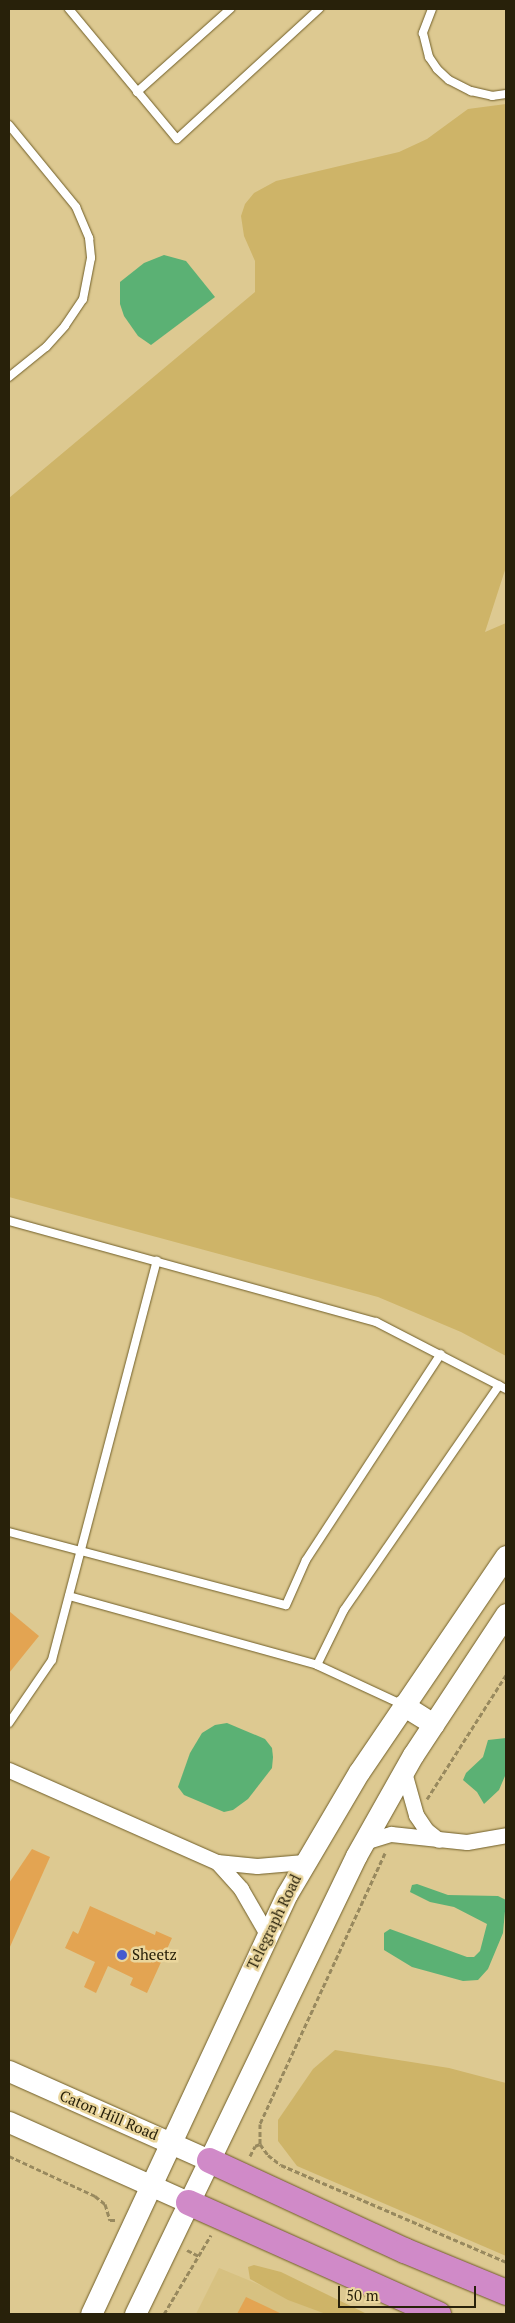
<!DOCTYPE html>
<html>
<head>
<meta charset="utf-8">
<style>
	body { margin:0 }
	#map { position:relative; width:515px; height:2323px; overflow:hidden; background:#ddc991; font-family:"PT Serif",serif }
	div>[style] { position:absolute }
	.built>* { inset:0; background:#d7c181 }
	.green>* { inset:0; background:#ceb468 }
	.water>* { inset:0; background:#5bb174 }
	.building>* { inset:0; background:#e3a452 }
	.path>* { height:3px; margin-top:-1.5px; transform-origin:0; background:repeating-linear-gradient(90deg,#98895e 0 5px,transparent 0 7.5px) }
	.roads { filter:drop-shadow(0 0 1px #705e28) drop-shadow(0 0 1px #705e28) }
	.service>* { height:8px; margin:-4px; padding:0 4px; transform-origin:4px; border-radius:4px; background:#fff }
	.minor>* { height:15px; margin:-7.5px; padding:0 7.5px; transform-origin:7.5px; border-radius:7.5px; background:#fff }
	.secondary>* { height:21px; margin:-10.5px; padding:0 10.5px; transform-origin:10.5px; border-radius:10.5px; background:#fff }
	.trunk>* { height:25px; margin:-12.5px; padding:0 12.5px; transform-origin:12.5px; border-radius:12.5px; background:#d08ac8 }
	.dots>* { width:14px; height:14px; translate:-50% -50%; box-sizing:border-box; border:2px solid #ead69d; border-radius:50% }
	span { translate:-50% -50%; white-space:nowrap; text-align:center; line-height:1.15; -webkit-text-stroke:5px #ead69d; paint-order:stroke }
	.street-label { font-size:15px; color:#28210a }
	.poi-label { font-size:15px; color:#28210a }
	.left { translate:0 -50%; text-align:left }
	.frame { position:absolute; inset:0; border:10px solid #28210a; pointer-events:none }
	.scale { position:absolute; left:338px; top:2286px; width:138px; height:22px; box-sizing:border-box; border:2px solid #28210a; border-top:0; padding-left:6px; font-size:15px; line-height:18px; white-space:nowrap; color:#28210a; -webkit-text-stroke:4px #ead69d; paint-order:stroke }
</style>
</head>
<body>
<div id="map">
	<div class="built">
		<div style="clip-path:polygon(219px 2268px,330px 2314px,196px 2314px)"></div>
	</div>
	<div class="green">
		<div style="clip-path:polygon(506px 104px,506px 567px,485px 632px,506px 623px,506px 1356px,461px 1332px,378px 1297px,9px 1197px,9px 498px,255px 292px,255px 261px,244px 236px,241px 216px,245px 204px,254px 193px,276px 181px,399px 152px,427px 139px,468px 109px)"></div>
		<div style="clip-path:polygon(335px 2050px,449px 2068px,506px 2083px,506px 2256px,297px 2166px,278px 2141px,278px 2120px,313px 2069px)"></div>
		<div style="clip-path:polygon(254px 2265px,281px 2272px,367px 2314px,326px 2314px,288px 2300px,250px 2279px,248px 2267px)"></div>
	</div>
	<div class="water">
		<div style="clip-path:polygon(164px 255px,186px 261px,215px 297px,151px 345px,138px 336px,124px 316px,120px 304px,120px 282px,144px 263px)"></div>
		<div style="clip-path:polygon(227px 1723px,265px 1739px,272px 1748px,273px 1757px,272px 1768px,248px 1799px,233px 1810px,224px 1812px,184px 1795px,178px 1787px,190px 1753px,202px 1733px,215px 1725px)"></div>
		<div style="clip-path:polygon(506px 1738px,505px 1776px,499px 1790px,484px 1804px,477px 1792px,463px 1780px,466px 1773px,483px 1757px,488px 1740px)"></div>
		<div style="clip-path:polygon(417px 1884px,448px 1895px,498px 1896px,506px 1900px,503px 1933px,488px 1969px,478px 1980px,463px 1981px,412px 1967px,384px 1950px,384px 1933px,390px 1929px,467px 1957px,474px 1957px,480px 1951px,487px 1924px,454px 1907px,430px 1902px,410px 1892px,412px 1885px)"></div>
	</div>
	<div class="building">
		<div style="clip-path:polygon(9px 1611px,39px 1636px,9px 1673px)"></div>
		<div style="clip-path:polygon(32px 1849px,50px 1857px,9px 1949px,9px 1883px)"></div>
		<div style="clip-path:polygon(90px 1906px,155px 1935px,156px 1931px,172px 1938px,147px 1993px,130px 1985px,133px 1978px,108px 1966px,96px 1993px,84px 1987px,95px 1962px,65px 1948px,73px 1931px,78px 1934px)"></div>
		<div style="clip-path:polygon(246px 2297px,282px 2314px,237px 2314px)"></div>
	</div>
	<div class="path">
		<div style="left:427px;top:1799px;width:147px;rotate:-57.5deg"></div>
		<div style="left:385px;top:1853px;width:298px;rotate:114.8deg"></div>
		<div style="left:260px;top:2124px;width:20px;rotate:90deg"></div>
		<div style="left:260px;top:2144px;width:14px;rotate:54deg"></div>
		<div style="left:268px;top:2155px;width:16px;rotate:38deg"></div>
		<div style="left:281px;top:2165px;width:245px;rotate:23.3deg"></div>
		<div style="left:9px;top:2156px;width:95px;rotate:24.9deg"></div>
		<div style="left:95px;top:2196px;width:13px;rotate:39deg"></div>
		<div style="left:105px;top:2204px;width:17px;rotate:73deg"></div>
		<div style="left:110px;top:2220px;width:5px"></div>
		<div style="left:250px;top:2156px;width:11px;rotate:-63deg"></div>
		<div style="left:255px;top:2146px;width:5px;rotate:-22deg"></div>
		<div style="left:187px;top:2250px;width:13px;rotate:27deg"></div>
		<div style="left:164px;top:2314px;width:92px;rotate:-59.3deg"></div>
	</div>
	<div class="roads">
		<div class="service">
			<div style="left:69px;top:9px;width:169px;rotate:50.3deg"></div>
			<div style="left:177px;top:139px;width:193px;rotate:-42.5deg"></div>
			<div style="left:432px;top:9px;width:26px;rotate:111deg"></div>
			<div style="left:423px;top:33px;width:25px;rotate:76deg"></div>
			<div style="left:429px;top:57px;width:14px;rotate:56deg"></div>
			<div style="left:437px;top:69px;width:16px;rotate:43deg"></div>
			<div style="left:449px;top:80px;width:25px;rotate:27deg"></div>
			<div style="left:471px;top:91px;width:22px;rotate:13deg"></div>
			<div style="left:492px;top:96px;width:14px;rotate:-8deg"></div>
			<div style="left:137px;top:92px;width:125px;rotate:-41.7deg"></div>
			<div style="left:9px;top:125px;width:106px;rotate:50.7deg"></div>
			<div style="left:76px;top:207px;width:34px;rotate:67deg"></div>
			<div style="left:89px;top:238px;width:20px;rotate:84deg"></div>
			<div style="left:91px;top:258px;width:42px;rotate:101deg"></div>
			<div style="left:83px;top:299px;width:32px;rotate:124deg"></div>
			<div style="left:65px;top:326px;width:28px;rotate:132deg"></div>
			<div style="left:46px;top:347px;width:48px;rotate:141deg"></div>
			<div style="left:9px;top:1221px;width:381px;rotate:15.4deg"></div>
			<div style="left:376px;top:1322px;width:146px;rotate:27.3deg"></div>
			<div style="left:9px;top:1532px;width:286px;rotate:14.8deg"></div>
			<div style="left:286px;top:1605px;width:49px;rotate:-66deg"></div>
			<div style="left:306px;top:1560px;width:246px;rotate:-56.8deg"></div>
			<div style="left:69px;top:1596px;width:257px;rotate:15.5deg"></div>
			<div style="left:317px;top:1665px;width:93px;rotate:24.9deg"></div>
			<div style="left:317px;top:1665px;width:61px;rotate:-63.9deg"></div>
			<div style="left:344px;top:1610px;width:273px;rotate:-55.4deg"></div>
			<div style="left:9px;top:1723px;width:76px;rotate:-55.7deg"></div>
			<div style="left:52px;top:1660px;width:413px;rotate:-75.3deg"></div>
		</div>
		<div class="minor">
			<div style="left:9px;top:1770px;width:227px;rotate:23.9deg"></div>
			<div style="left:217px;top:1862px;width:40px;rotate:5.7deg"></div>
			<div style="left:257px;top:1866px;width:47px;rotate:-4.9deg"></div>
			<div style="left:404px;top:1772px;width:45px;rotate:74.4deg"></div>
			<div style="left:416px;top:1815px;width:18px;rotate:56deg"></div>
			<div style="left:426px;top:1830px;width:16px;rotate:38deg"></div>
			<div style="left:364px;top:1842px;width:28px;rotate:-17deg"></div>
			<div style="left:391px;top:1834px;width:76px;rotate:6deg"></div>
			<div style="left:467px;top:1842px;width:40px;rotate:-10deg"></div>
			<div style="left:217px;top:1862px;width:36px;rotate:48deg"></div>
			<div style="left:241px;top:1889px;width:52px;rotate:60deg"></div>
		</div>
		<div class="secondary">
			<div style="left:403px;top:1705px;width:36px;rotate:32deg"></div>
			<div style="left:9px;top:2071px;width:219px;rotate:24deg"></div>
			<div style="left:9px;top:2122px;width:196px;rotate:24.1deg"></div>
			<div style="left:91px;top:2314px;width:463px;rotate:-65deg"></div>
			<div style="left:287px;top:1894px;width:142px;rotate:-59.5deg"></div>
			<div style="left:359px;top:1772px;width:261px;rotate:-55.8deg"></div>
			<div style="left:135px;top:2314px;width:509px;rotate:-64.24deg"></div>
			<div style="left:356px;top:1856px;width:116px;rotate:-60.6deg"></div>
			<div style="left:413px;top:1755px;width:169px;rotate:-56.6deg"></div>
		</div>
		<div class="trunk">
			<div style="left:209px;top:2160px;width:215px;rotate:24.8deg"></div>
			<div style="left:404px;top:2250px;width:110px;rotate:22.4deg"></div>
			<div style="left:188px;top:2202px;width:274px;rotate:24.1deg"></div>
		</div>
	</div>
	<div class="dots">
		<div style="left:122px;top:1955px;background:#475bcf"></div>
	</div>
	<div class="street-label">
		<span style="left:274px;top:1922px;rotate:-64deg">Telegraph Road</span>
		<span style="left:109px;top:2115px;rotate:23deg">Caton Hill Road</span>
	</div>
	<div class="poi-label">
		<span class="left" style="left:132px;top:1955px">Sheetz</span>
	</div>
	<div class="frame"></div>
	<div class="scale">50 m</div>
</div>
</body>
</html>
